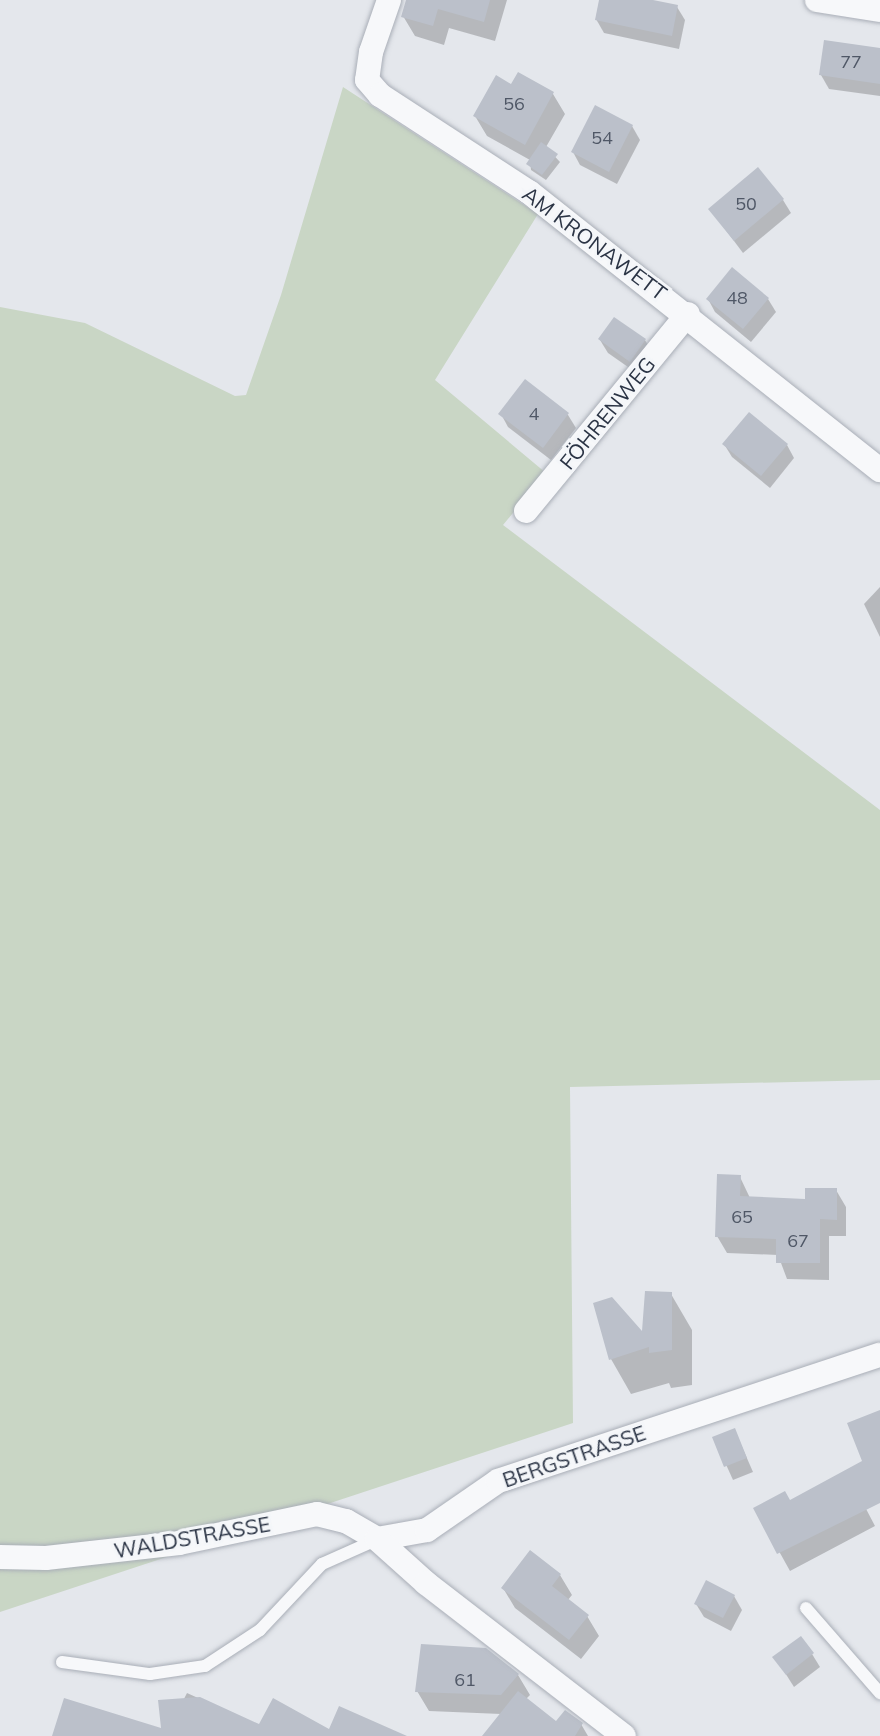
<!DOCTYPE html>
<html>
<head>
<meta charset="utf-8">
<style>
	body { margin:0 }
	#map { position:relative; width:880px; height:1736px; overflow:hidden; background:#e4e7ec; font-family:Mulish,sans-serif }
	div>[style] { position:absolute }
	.green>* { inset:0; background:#c9d6c5 }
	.shadow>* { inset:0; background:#0003 }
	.building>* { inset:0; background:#bbc0ca }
	.roads { filter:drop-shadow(0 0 2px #a9aeb7) drop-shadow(0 0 2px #a9aeb7) }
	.service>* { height:12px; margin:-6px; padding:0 6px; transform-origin:6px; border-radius:6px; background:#f7f8fa }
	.minor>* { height:24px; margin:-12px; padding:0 12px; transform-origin:12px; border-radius:12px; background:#f7f8fa }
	span { translate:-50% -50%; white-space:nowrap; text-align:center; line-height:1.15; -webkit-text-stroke:6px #f4f6f9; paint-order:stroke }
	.number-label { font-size:18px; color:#4f5766 }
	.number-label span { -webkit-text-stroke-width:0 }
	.street-label { font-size:21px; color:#2b3445 }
</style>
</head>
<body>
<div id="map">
	<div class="green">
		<div style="clip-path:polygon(343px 87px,538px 214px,435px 380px,546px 473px,503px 525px,880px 810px,880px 1080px,570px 1087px,573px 1423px,0 1612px,0 307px,85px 323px,235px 396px,246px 395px,281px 295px)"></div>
	</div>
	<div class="shadow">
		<div style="clip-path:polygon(408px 0,507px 0,495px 41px,449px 28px,444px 45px,415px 36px,403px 16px)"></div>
		<div style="clip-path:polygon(601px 0,645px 0,677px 7px,685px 20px,679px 49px,604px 33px,596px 19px)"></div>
		<div style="clip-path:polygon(880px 50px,880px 96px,829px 89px,821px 75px)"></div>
		<div style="clip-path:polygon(519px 74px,553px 94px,565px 114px,546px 147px,560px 162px,546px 180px,531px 170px,530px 160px,487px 136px,475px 116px,512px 86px)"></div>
		<div style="clip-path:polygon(632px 126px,640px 140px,617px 184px,580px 165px,573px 152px)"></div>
		<div style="clip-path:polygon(783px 200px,791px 213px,743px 253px,710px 209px)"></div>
		<div style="clip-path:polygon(708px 299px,768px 299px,776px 312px,751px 342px,715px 312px)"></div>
		<div style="clip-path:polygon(600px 340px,645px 340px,653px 354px,638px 374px,608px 353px)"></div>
		<div style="clip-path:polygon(526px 382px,568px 415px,576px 428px,551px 460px,508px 427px,501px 414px)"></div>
		<div style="clip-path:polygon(724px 444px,787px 445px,794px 458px,770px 488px,732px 457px)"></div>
		<div style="clip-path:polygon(880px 587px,880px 637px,864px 604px)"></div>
		<div style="clip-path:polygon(740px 1177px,750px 1198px,807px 1201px,836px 1190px,846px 1207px,846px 1236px,829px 1236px,829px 1280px,787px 1279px,778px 1255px,727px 1253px,717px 1236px)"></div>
		<div style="clip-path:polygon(671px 1294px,692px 1330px,692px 1385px,671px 1388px,669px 1383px,631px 1394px,611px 1359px,644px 1335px)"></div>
		<div style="clip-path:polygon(880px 1412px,880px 1498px,864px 1505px,875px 1526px,790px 1571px,755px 1508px,790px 1502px,864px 1462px)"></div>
		<div style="clip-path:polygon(735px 1431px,753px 1472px,733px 1480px,714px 1438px)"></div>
		<div style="clip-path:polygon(531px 1553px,560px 1575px,572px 1595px,567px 1601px,587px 1616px,599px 1636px,581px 1659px,515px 1608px,503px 1588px)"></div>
		<div style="clip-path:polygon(734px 1596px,742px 1610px,731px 1631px,704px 1617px,696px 1604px)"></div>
		<div style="clip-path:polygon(485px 1650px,518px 1675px,530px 1695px,526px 1699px,556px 1723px,581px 1724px,588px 1736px,486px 1736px,501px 1714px,429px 1711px,417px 1691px)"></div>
		<div style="clip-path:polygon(812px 1654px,820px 1667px,794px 1687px,775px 1657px)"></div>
		<div style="clip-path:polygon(187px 1693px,260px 1726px,394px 1736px,165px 1736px)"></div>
	</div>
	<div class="building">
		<div style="clip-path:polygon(406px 0,490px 0,484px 22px,438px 9px,433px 26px,401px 17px)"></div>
		<div style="clip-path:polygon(599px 0,653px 0,678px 5px,672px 36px,595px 20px)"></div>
		<div style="clip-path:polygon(824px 40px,880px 48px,880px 84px,819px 75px)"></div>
		<div style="clip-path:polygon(518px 72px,554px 92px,525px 145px,473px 116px,496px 75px,511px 84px)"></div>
		<div style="clip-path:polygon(595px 105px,633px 125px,609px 172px,571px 152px)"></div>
		<div style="clip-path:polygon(541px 142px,558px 154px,542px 175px,526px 164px)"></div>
		<div style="clip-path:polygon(758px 167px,784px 199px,734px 241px,708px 209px)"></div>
		<div style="clip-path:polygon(732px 267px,769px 298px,743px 329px,706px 299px)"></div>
		<div style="clip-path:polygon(614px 317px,646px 339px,630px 362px,598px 339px)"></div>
		<div style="clip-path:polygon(525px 379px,569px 413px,543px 448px,498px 414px)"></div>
		<div style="clip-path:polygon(749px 412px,788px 444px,761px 476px,722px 444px)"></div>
		<div style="clip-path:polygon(717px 1174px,741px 1175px,740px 1196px,805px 1199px,805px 1188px,837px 1188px,837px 1220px,820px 1219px,820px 1263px,776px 1263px,776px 1239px,715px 1237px)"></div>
		<div style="clip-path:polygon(645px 1291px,672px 1292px,672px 1350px,649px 1353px,649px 1347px,609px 1360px,593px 1303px,612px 1297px,642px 1331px)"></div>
		<div style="clip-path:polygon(880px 1410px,880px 1503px,777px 1554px,753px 1508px,785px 1491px,790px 1500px,862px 1461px,847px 1423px)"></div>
		<div style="clip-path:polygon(735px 1428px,747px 1458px,724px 1467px,712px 1437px)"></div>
		<div style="clip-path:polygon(530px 1550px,561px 1574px,552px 1586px,589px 1615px,569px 1640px,501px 1588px)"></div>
		<div style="clip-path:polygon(706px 1580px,735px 1595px,723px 1618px,694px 1604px)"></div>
		<div style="clip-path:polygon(801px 1636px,814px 1653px,786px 1675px,772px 1657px)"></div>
		<div style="clip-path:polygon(421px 1644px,486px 1648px,519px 1674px,501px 1695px,415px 1692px)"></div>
		<div style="clip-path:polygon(518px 1691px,556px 1721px,565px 1710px,583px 1723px,575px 1736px,482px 1736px)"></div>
		<div style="clip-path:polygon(200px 1697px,259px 1724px,273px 1698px,329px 1729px,339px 1706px,407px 1736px,52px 1736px,64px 1698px,161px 1728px,158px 1700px)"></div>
	</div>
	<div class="roads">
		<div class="service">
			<div style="left:806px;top:1608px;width:113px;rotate:49deg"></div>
			<div style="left:62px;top:1662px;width:89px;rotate:7.8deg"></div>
			<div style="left:150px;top:1674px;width:56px;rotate:-8.3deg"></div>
			<div style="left:205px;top:1666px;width:66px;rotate:-33.2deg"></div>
			<div style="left:260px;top:1630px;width:91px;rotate:-46.8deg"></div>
			<div style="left:322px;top:1564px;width:59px;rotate:-24deg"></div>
		</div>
		<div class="minor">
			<div style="left:389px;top:0;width:55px;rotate:109.1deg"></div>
			<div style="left:371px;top:52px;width:28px;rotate:98deg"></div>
			<div style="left:367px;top:80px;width:20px;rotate:49deg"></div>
			<div style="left:380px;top:95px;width:178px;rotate:33.1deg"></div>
			<div style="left:529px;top:192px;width:448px;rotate:38.4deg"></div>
			<div style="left:817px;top:0;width:64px;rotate:9deg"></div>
			<div style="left:526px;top:511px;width:255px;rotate:-50.6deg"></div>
			<div style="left:377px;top:1539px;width:51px;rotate:-10.2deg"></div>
			<div style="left:427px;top:1530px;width:86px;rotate:-34.6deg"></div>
			<div style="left:498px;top:1481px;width:402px;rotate:-18.3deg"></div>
			<div style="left:0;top:1557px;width:46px;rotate:1.2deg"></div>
			<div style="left:46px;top:1558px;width:134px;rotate:-6.4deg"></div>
			<div style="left:179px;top:1543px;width:141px;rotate:-11.9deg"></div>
			<div style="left:317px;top:1514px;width:30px;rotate:14deg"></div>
			<div style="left:346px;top:1521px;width:36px;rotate:30deg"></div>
			<div style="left:377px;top:1539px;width:66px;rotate:41.9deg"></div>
			<div style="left:426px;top:1583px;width:250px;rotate:37.7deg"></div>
		</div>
	</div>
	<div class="number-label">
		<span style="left:851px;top:62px">77</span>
		<span style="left:514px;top:104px">56</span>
		<span style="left:602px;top:138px">54</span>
		<span style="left:746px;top:204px">50</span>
		<span style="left:737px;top:298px">48</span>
		<span style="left:534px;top:414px">4</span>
		<span style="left:742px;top:1217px">65</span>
		<span style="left:798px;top:1241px">67</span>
		<span style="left:465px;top:1680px">61</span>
	</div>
	<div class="street-label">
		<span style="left:595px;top:243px;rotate:37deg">AM KRONAWETT</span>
		<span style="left:607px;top:413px;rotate:-51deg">FÖHRENWEG</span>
		<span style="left:574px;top:1456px;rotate:-19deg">BERGSTRASSE</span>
		<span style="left:192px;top:1537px;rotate:-10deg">WALDSTRASSE</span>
	</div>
</div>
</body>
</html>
